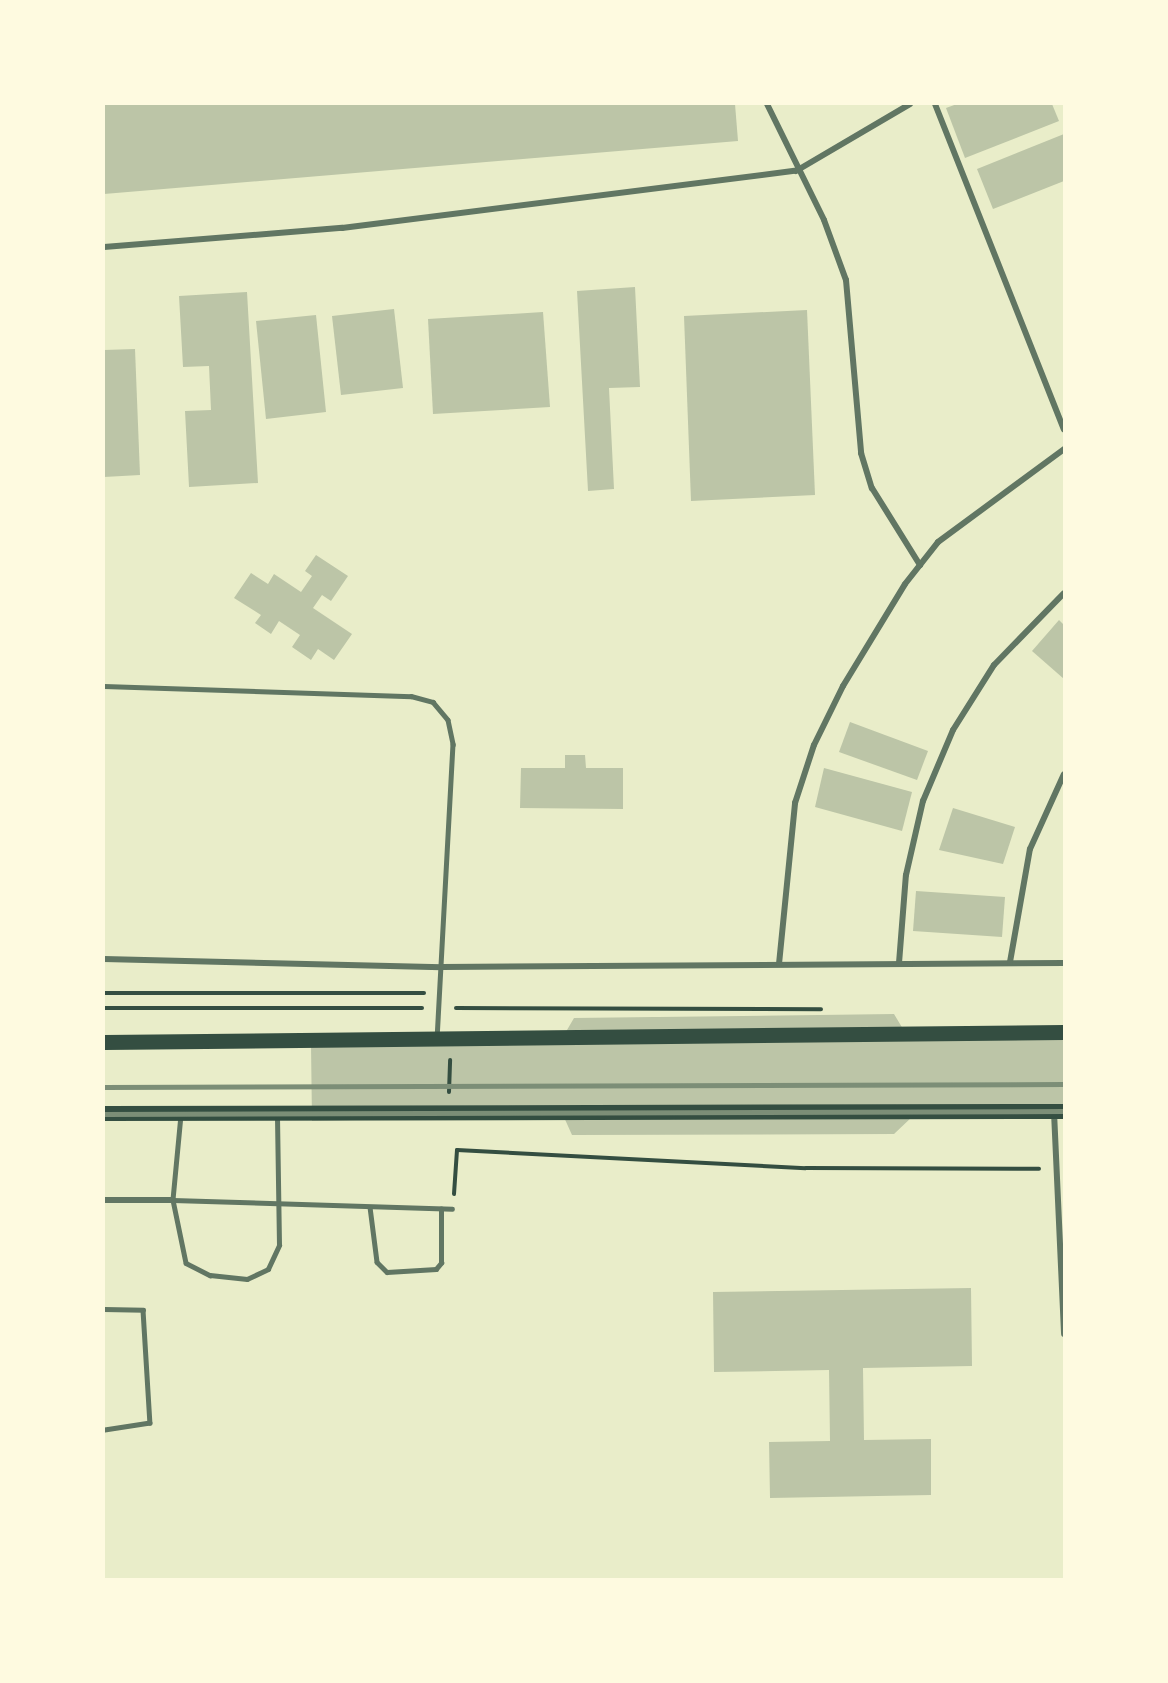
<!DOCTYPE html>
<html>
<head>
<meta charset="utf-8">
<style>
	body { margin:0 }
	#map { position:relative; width:1168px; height:1683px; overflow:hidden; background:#e9edc9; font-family:"Archivo Narrow",sans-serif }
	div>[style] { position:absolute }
	.building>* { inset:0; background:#bcc5a7 }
	.path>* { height:4px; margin:-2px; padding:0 2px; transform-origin:2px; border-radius:2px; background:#344e41 }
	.service>* { height:4.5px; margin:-2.25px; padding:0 2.25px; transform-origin:2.25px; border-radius:2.25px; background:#617663 }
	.minor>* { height:6px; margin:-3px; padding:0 3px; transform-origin:3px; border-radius:3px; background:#617663 }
	.primary>* { height:15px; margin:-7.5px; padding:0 7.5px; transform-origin:7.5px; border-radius:7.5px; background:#344e41 }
	.rail>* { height:4.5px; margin:-2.25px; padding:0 2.25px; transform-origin:2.25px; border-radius:2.25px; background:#7c8e77 }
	span { translate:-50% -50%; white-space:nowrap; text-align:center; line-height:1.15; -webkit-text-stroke:4.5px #fefae0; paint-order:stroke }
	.frame { position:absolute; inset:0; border:105px solid #fefae0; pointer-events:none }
</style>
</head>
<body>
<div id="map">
	<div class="building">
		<div style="clip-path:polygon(104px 104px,735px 104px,738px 141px,104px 194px)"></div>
		<div style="clip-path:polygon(957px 104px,1052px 104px,1059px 121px,965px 158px,946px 108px)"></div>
		<div style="clip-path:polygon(1064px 134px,1064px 181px,993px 209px,977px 169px)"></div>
		<div style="clip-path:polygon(635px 287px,640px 387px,609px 388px,614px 489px,588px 491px,577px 291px)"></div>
		<div style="clip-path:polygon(247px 292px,258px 483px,189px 487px,185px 411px,211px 410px,209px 366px,183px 367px,179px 296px)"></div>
		<div style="clip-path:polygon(394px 309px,403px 388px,341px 395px,332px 316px)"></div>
		<div style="clip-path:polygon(807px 310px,815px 495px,691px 501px,684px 316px)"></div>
		<div style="clip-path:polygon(543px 312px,550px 407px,433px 414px,428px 319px)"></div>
		<div style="clip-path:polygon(316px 315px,326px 412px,266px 419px,256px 321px)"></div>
		<div style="clip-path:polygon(135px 349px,140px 475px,104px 477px,104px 350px)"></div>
		<div style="clip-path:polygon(316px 555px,348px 576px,331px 601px,322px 595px,313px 608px,352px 634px,334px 660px,318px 649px,311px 660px,292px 647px,300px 635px,279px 621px,271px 634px,255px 623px,261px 615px,234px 598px,251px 573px,268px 584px,274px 574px,301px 592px,312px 576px,305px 571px)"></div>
		<div style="clip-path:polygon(1059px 620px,1064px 625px,1064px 679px,1032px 651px)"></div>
		<div style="clip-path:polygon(850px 722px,928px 751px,917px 780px,839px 752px)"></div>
		<div style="clip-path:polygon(565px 755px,585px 755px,586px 768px,623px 768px,623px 809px,520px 808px,521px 768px,565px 768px)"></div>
		<div style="clip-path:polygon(824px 768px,912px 792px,902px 831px,815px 807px)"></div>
		<div style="clip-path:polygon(953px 808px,1015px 827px,1003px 864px,939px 850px)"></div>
		<div style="clip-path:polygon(916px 891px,1005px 897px,1002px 937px,913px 931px)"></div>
		<div style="clip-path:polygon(894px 1014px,906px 1034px,1064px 1034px,1064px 1117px,913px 1116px,894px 1134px,572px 1135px,563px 1115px,312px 1121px,311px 1045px,560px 1042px,574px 1018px)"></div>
		<div style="clip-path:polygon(971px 1288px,972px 1366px,863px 1368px,864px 1440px,931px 1439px,931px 1495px,770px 1498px,769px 1442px,830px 1441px,829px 1370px,714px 1372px,713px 1292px)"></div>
	</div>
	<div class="path">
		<div style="left:104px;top:993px;width:320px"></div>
		<div style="left:104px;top:1008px;width:318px"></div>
		<div style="left:456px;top:1008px;width:365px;rotate:0.2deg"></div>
		<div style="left:449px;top:1092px;width:32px;rotate:-88deg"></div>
		<div style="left:454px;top:1194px;width:44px;rotate:-86.1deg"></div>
		<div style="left:457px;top:1150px;width:349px;rotate:3deg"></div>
		<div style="left:806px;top:1168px;width:233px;rotate:0.2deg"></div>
	</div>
	<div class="service">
		<div style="left:104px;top:686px;width:307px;rotate:1.9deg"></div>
		<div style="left:411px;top:696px;width:23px;rotate:15deg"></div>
		<div style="left:433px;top:702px;width:23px;rotate:50deg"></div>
		<div style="left:448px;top:720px;width:25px;rotate:78deg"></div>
		<div style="left:453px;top:744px;width:293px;rotate:93.1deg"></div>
		<div style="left:181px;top:1115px;width:85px;rotate:95.4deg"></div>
		<div style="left:173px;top:1200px;width:64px;rotate:78.3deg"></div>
		<div style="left:186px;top:1263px;width:27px;rotate:27deg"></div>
		<div style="left:210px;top:1275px;width:37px;rotate:6deg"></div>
		<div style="left:247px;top:1279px;width:23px;rotate:-25deg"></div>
		<div style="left:268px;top:1269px;width:26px;rotate:-65deg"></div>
		<div style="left:279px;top:1245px;width:129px;rotate:-90.9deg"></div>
		<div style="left:173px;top:1200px;width:279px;rotate:1.8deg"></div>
		<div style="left:370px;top:1207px;width:55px;rotate:82.7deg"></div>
		<div style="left:377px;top:1262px;width:14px;rotate:45deg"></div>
		<div style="left:387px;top:1272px;width:49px;rotate:-3.5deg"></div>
		<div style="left:436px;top:1269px;width:8px;rotate:-50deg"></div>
		<div style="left:441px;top:1263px;width:54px;rotate:-90deg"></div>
		<div style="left:104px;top:1309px;width:39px;rotate:1deg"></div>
		<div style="left:143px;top:1310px;width:113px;rotate:86.5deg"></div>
		<div style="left:150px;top:1423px;width:47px;rotate:171.3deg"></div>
	</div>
	<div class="minor">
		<div style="left:767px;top:104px;width:129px;rotate:63.8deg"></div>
		<div style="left:824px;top:220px;width:64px;rotate:69.9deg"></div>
		<div style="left:846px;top:280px;width:174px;rotate:85deg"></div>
		<div style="left:861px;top:453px;width:37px;rotate:73deg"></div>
		<div style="left:872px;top:488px;width:91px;rotate:58.1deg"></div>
		<div style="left:935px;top:104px;width:350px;rotate:68.4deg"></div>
		<div style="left:104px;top:247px;width:239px;rotate:-4.6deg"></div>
		<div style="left:342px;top:228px;width:458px;rotate:-7.2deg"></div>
		<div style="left:796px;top:171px;width:132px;rotate:-30.4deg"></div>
		<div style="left:104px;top:959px;width:338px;rotate:1.4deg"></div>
		<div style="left:442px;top:967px;width:622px;rotate:-0.37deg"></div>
		<div style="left:1010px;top:962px;width:115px;rotate:-80deg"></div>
		<div style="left:1030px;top:849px;width:82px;rotate:-65.6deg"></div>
		<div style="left:899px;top:963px;width:88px;rotate:-85.5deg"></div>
		<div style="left:906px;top:875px;width:76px;rotate:-77.1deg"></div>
		<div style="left:923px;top:801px;width:77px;rotate:-67.1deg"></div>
		<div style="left:953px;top:730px;width:77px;rotate:-57.8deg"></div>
		<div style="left:994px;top:665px;width:100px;rotate:-45.8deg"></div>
		<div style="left:779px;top:964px;width:162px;rotate:-84.3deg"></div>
		<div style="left:795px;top:803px;width:61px;rotate:-71.9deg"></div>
		<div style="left:814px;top:745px;width:66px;rotate:-63.8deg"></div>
		<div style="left:843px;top:686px;width:119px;rotate:-58.7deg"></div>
		<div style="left:905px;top:584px;width:53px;rotate:-51.8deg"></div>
		<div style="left:938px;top:542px;width:157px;rotate:-36.4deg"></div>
		<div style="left:1054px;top:1112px;width:222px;rotate:87.4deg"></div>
		<div style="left:104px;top:1200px;width:69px"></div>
	</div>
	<div class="primary">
		<div style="left:104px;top:1042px;width:960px;rotate:-0.6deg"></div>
		<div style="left:104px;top:1113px;width:960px;rotate:-0.12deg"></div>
	</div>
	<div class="rail">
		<div style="left:104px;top:1087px;width:960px;rotate:-0.18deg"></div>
		<div style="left:104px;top:1114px;width:960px;rotate:-0.18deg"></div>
	</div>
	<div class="frame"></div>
</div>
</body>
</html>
